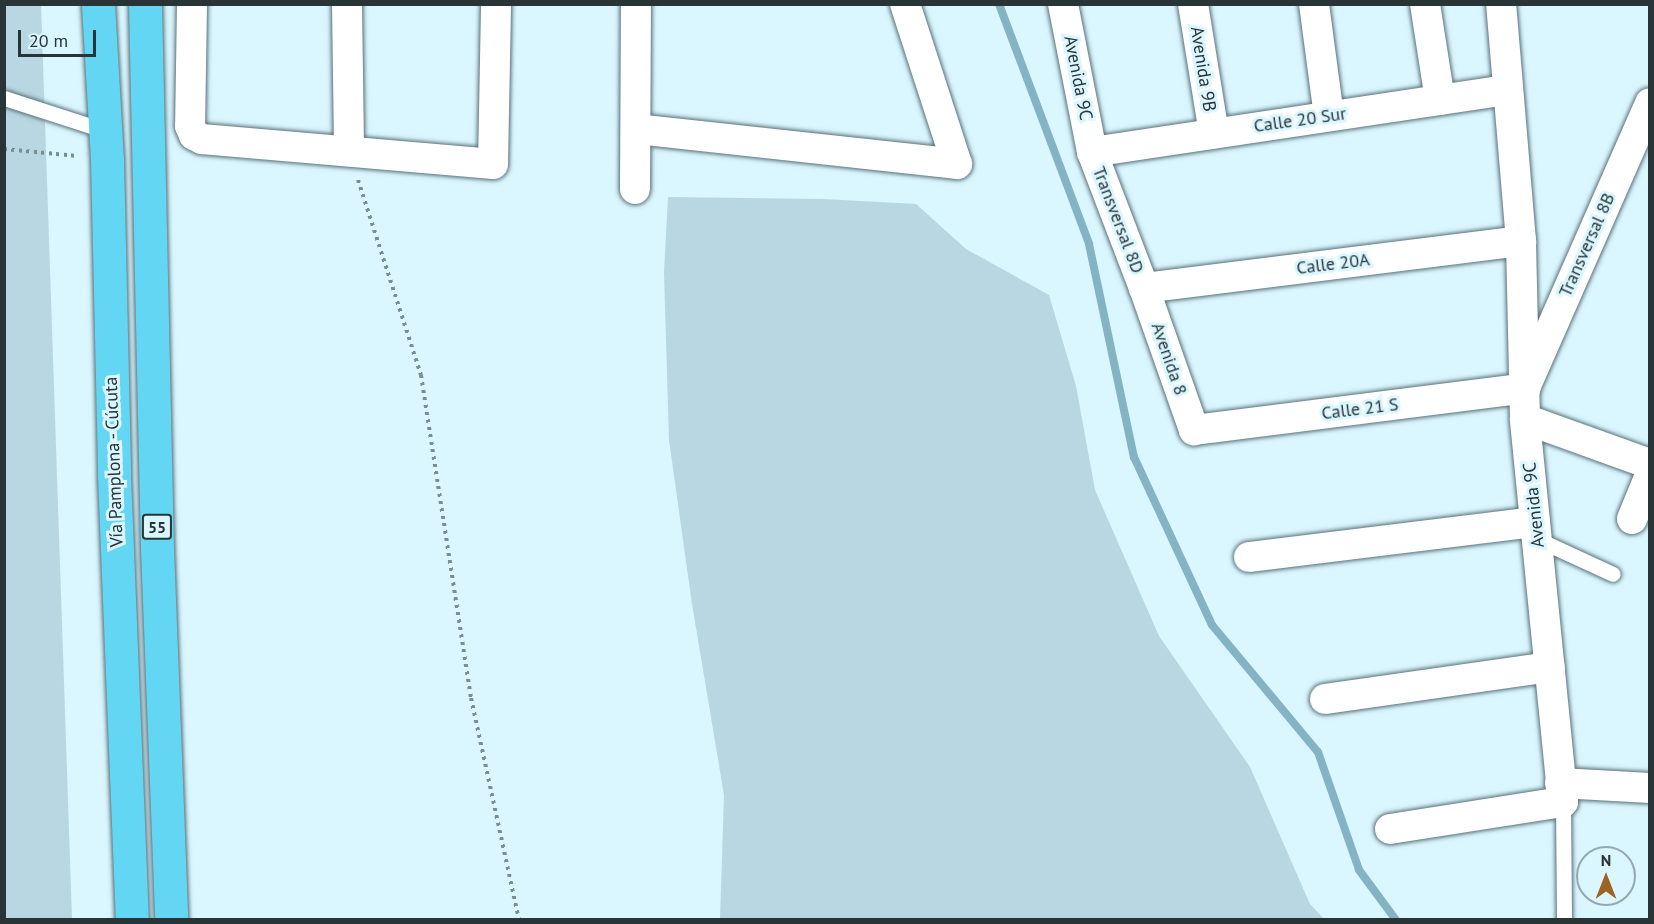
<!DOCTYPE html>
<html>
<head>
<meta charset="utf-8">
<style>
	body { margin:0 }
	#map { position:relative; width:1654px; height:924px; overflow:hidden; background:#daf6ff; font-family:"PT Sans",sans-serif }
	div>[style] { position:absolute }
	.green>* { inset:0; background:#b8d7e2 }
	.stream>* { height:8px; margin:-4px; padding:0 4px; transform-origin:4px; border-radius:4px; background:#84b3c3 }
	.path>* { height:4px; margin-top:-2px; transform-origin:0; background:repeating-linear-gradient(90deg,#7a8d93 0 3px,transparent 0 7.5px) }
	.roads { filter:drop-shadow(0 0 2px #597179) drop-shadow(0 0 2px #597179) }
	.service>* { height:15px; margin:-7.5px; padding:0 7.5px; transform-origin:7.5px; border-radius:7.5px; background:#fff }
	.minor>* { height:30px; margin:-15px; padding:0 15px; transform-origin:15px; border-radius:15px; background:#fff }
	.trunk>* { height:33px; margin:-16.5px; padding:0 16.5px; transform-origin:16.5px; border-radius:16.5px; background:#63d6f4 }
	span { translate:-50% -50%; white-space:nowrap; text-align:center; line-height:1.15; -webkit-text-stroke:6px #daf6ff; paint-order:stroke }
	.shield-label span { padding:2px 4px; background:#daf6ff; border:2px solid; border-radius:4px; -webkit-text-stroke-width:0 }
	.shield-label { font-size:16px; color:#293437; font-weight:700 }
	.street-label { font-size:18px; color:#293437 }
	.frame { position:absolute; inset:0; border:6px solid #293437; pointer-events:none }
	.north { position:absolute; left:1576px; top:846px; width:60px; height:60px; box-sizing:border-box; background:#daf6ff; border:2px solid #93a8af; border-radius:50%; rotate:0deg; font-size:16px; font-weight:700; line-height:24px; text-align:center; color:#293437 }
	.north::after { content:''; display:block; margin:auto; width:21px; height:27px; background:#9d6322; clip-path:polygon(50% 0,100% 100%,50% 72%,0 100%) }
	.scale { position:absolute; left:18px; top:30px; width:78px; height:27px; box-sizing:border-box; border:3px solid #293437; border-top:0; padding-left:8px; font-size:18px; line-height:21px; white-space:nowrap; color:#293437; -webkit-text-stroke:4px #daf6ff; paint-order:stroke }
</style>
</head>
<body>
<div id="map">
	<div class="green">
		<div style="clip-path:polygon(41px 4px,72px 919px,5px 920px,4px 5px)"></div>
		<div style="clip-path:polygon(668px 197px,823px 199px,916px 204px,966px 249px,1049px 295px,1076px 386px,1095px 490px,1159px 636px,1250px 767px,1310px 904px,1324px 919px,720px 919px,724px 795px,692px 604px,669px 440px,664px 272px)"></div>
	</div>
	<div class="stream">
		<div style="left:999px;top:4px;width:256px;rotate:69.4deg"></div>
		<div style="left:1089px;top:244px;width:218px;rotate:78.1deg"></div>
		<div style="left:1134px;top:457px;width:185px;rotate:65.1deg"></div>
		<div style="left:1212px;top:625px;width:165px;rotate:50.2deg"></div>
		<div style="left:1318px;top:752px;width:125px;rotate:70.8deg"></div>
		<div style="left:1359px;top:870px;width:62px;rotate:53.5deg"></div>
	</div>
	<div class="path">
		<div style="left:4px;top:149px;width:74px;rotate:5.4deg"></div>
		<div style="left:358px;top:180px;width:205px;rotate:72.1deg"></div>
		<div style="left:421px;top:375px;width:327px;rotate:81.2deg"></div>
		<div style="left:471px;top:698px;width:227px;rotate:77.8deg"></div>
	</div>
	<div class="roads">
		<div class="service">
			<div style="left:4px;top:98px;width:107px;rotate:17.9deg"></div>
			<div style="left:1539px;top:540px;width:81px;rotate:24.7deg"></div>
			<div style="left:1563px;top:802px;width:118px;rotate:89.5deg"></div>
		</div>
		<div class="minor">
			<div style="left:192px;top:4px;width:122px;rotate:90.9deg"></div>
			<div style="left:190px;top:126px;width:10px;rotate:66deg"></div>
			<div style="left:194px;top:135px;width:9px;rotate:27deg"></div>
			<div style="left:202px;top:139px;width:292px;rotate:4.9deg"></div>
			<div style="left:493px;top:164px;width:160px;rotate:-88.9deg"></div>
			<div style="left:347px;top:4px;width:147px;rotate:89.2deg"></div>
			<div style="left:1063px;top:4px;width:151px;rotate:78.9deg"></div>
			<div style="left:1092px;top:152px;width:146px;rotate:69.1deg"></div>
			<div style="left:1144px;top:288px;width:151px;rotate:70.6deg"></div>
			<div style="left:1194px;top:430px;width:334px;rotate:-7.2deg"></div>
			<div style="left:1525px;top:388px;width:311px;rotate:-66.3deg"></div>
			<div style="left:1193px;top:4px;width:131px;rotate:80.8deg"></div>
			<div style="left:1314px;top:4px;width:113px;rotate:82.4deg"></div>
			<div style="left:1425px;top:4px;width:97px;rotate:81.1deg"></div>
			<div style="left:636px;top:129px;width:323px;rotate:6.2deg"></div>
			<div style="left:957px;top:164px;width:168px;rotate:-108deg"></div>
			<div style="left:1092px;top:152px;width:420px;rotate:-8.5deg"></div>
			<div style="left:635px;top:189px;width:185px;rotate:-89.7deg"></div>
			<div style="left:1144px;top:288px;width:380px;rotate:-7.1deg"></div>
			<div style="left:1525px;top:419px;width:133px;rotate:19.8deg"></div>
			<div style="left:1632px;top:519px;width:48px;rotate:-67.8deg"></div>
			<div style="left:1249px;top:557px;width:288px;rotate:-7deg"></div>
			<div style="left:1325px;top:699px;width:227px;rotate:-8.1deg"></div>
			<div style="left:1560px;top:783px;width:90px;rotate:3.2deg"></div>
			<div style="left:1390px;top:829px;width:175px;rotate:-8.9deg"></div>
			<div style="left:1563px;top:802px;width:385px;rotate:-95.7deg"></div>
			<div style="left:1525px;top:419px;width:178px;rotate:-91.3deg"></div>
			<div style="left:1521px;top:241px;width:238px;rotate:-94.8deg"></div>
		</div>
		<div class="trunk">
			<div style="left:98px;top:4px;width:155px;rotate:86.7deg"></div>
			<div style="left:107px;top:159px;width:316px;rotate:88.7deg"></div>
			<div style="left:114px;top:475px;width:445px;rotate:87.7deg"></div>
			<div style="left:145px;top:4px;width:544px;rotate:88.74deg"></div>
			<div style="left:157px;top:548px;width:372px;rotate:87.8deg"></div>
		</div>
	</div>
	<div class="shield-label">
		<span style="left:157px;top:527px">55</span>
	</div>
	<div class="street-label">
		<span style="left:1203px;top:69px;rotate:81deg">Avenida 9B</span>
		<span style="left:1078px;top:78px;rotate:79deg">Avenida 9C</span>
		<span style="left:1300px;top:120px;rotate:-8deg">Calle 20 Sur</span>
		<span style="left:1118px;top:220px;rotate:69deg">Transversal 8D</span>
		<span style="left:1587px;top:245px;rotate:-66deg">Transversal 8B</span>
		<span style="left:1333px;top:264px;rotate:-7deg">Calle 20A</span>
		<span style="left:1169px;top:359px;rotate:71deg">Avenida 8</span>
		<span style="left:1360px;top:409px;rotate:-7deg">Calle 21 S</span>
		<span style="left:114px;top:462px;rotate:-92deg">Vía Pamplona - Cúcuta</span>
		<span style="left:1534px;top:505px;rotate:-96deg">Avenida 9C</span>
	</div>
	<div class="frame"></div>
	<div class="north">N</div>
	<div class="scale">20 m</div>
</div>
</body>
</html>
